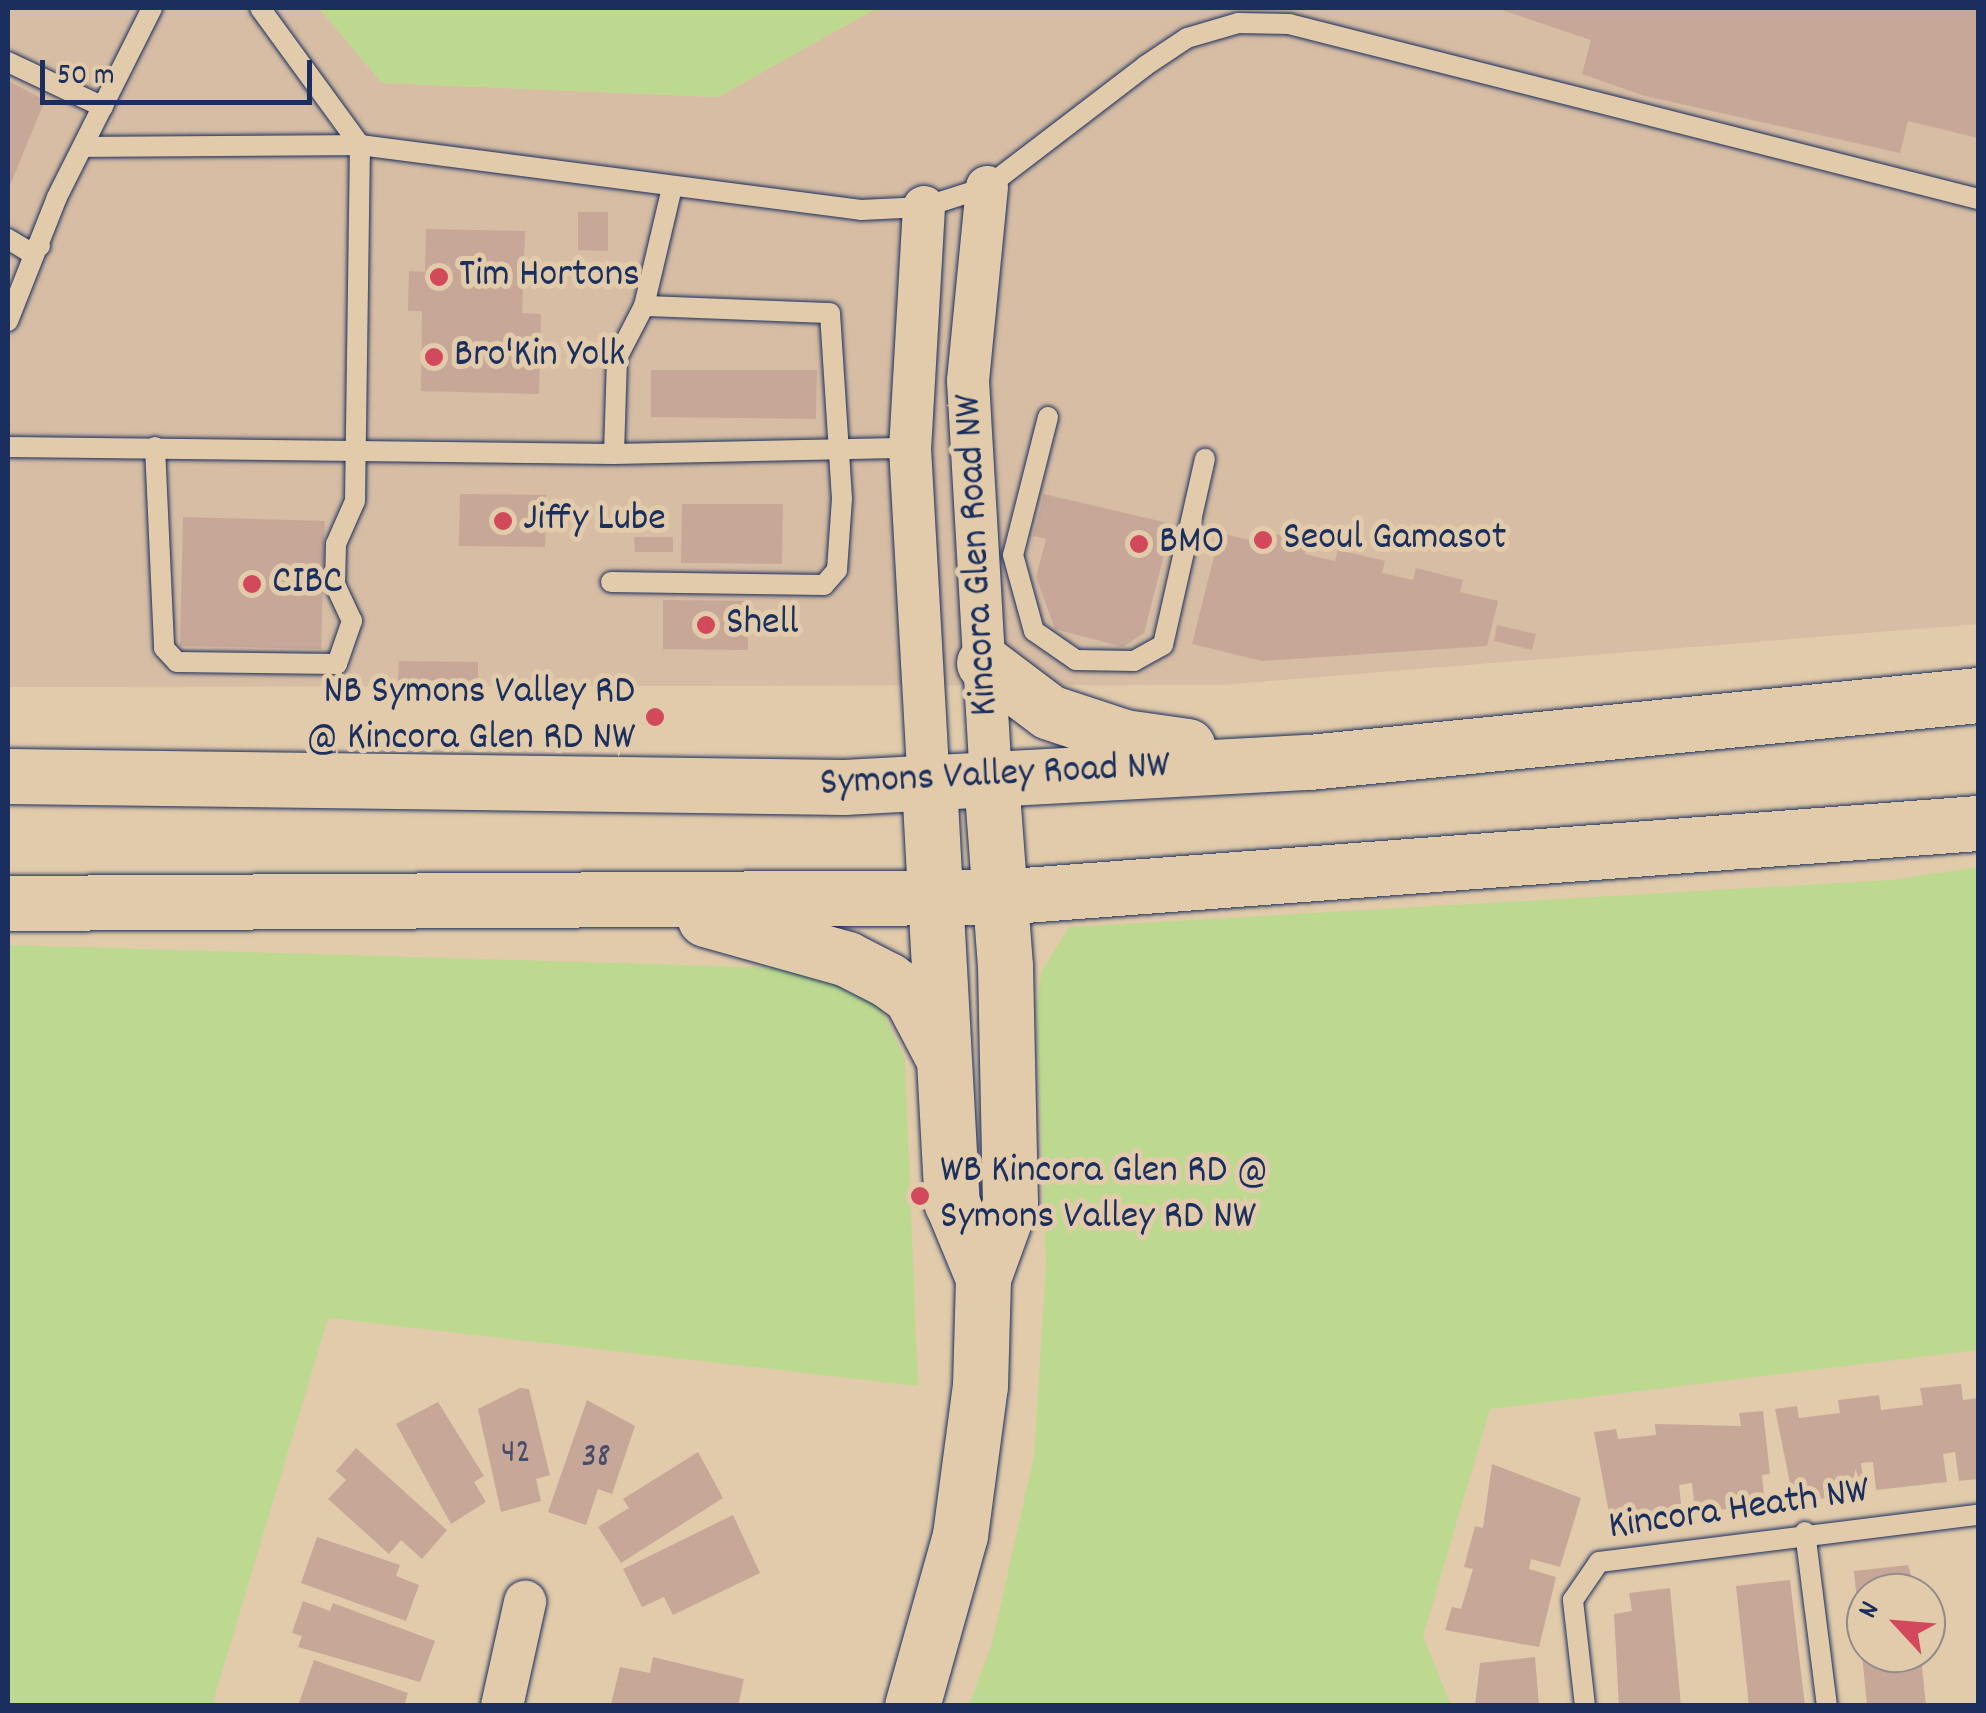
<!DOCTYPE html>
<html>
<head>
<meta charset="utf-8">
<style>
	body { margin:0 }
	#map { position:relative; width:1986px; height:1713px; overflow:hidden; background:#e2cbab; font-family:Dekko,sans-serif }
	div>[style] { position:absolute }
	.built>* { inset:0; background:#d6bda4 }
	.green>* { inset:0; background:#bdd990 }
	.building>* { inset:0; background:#c7a797 }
	.roads { filter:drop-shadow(0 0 2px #1b2f5e) drop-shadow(0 0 2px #1b2f5e) }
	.lane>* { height:20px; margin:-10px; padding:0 10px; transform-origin:10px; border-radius:10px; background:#e2cbab }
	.street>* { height:42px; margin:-21px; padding:0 21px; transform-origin:21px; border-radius:21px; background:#e2cbab }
	.secondary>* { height:55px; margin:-27.5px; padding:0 27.5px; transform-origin:27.5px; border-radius:27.5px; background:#e2cbab }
	.dots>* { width:28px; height:28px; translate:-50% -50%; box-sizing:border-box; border:5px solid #e2cbab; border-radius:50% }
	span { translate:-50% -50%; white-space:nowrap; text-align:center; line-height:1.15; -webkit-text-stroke:10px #e2cbab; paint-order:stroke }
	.number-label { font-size:35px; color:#464d6c }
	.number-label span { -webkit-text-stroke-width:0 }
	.poi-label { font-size:40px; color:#1b2f5e }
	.left { translate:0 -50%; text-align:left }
	.right { translate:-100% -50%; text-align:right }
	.street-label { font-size:40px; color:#1b2f5e }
	.frame { position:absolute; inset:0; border:10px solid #1b2f5e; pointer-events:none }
	.north { position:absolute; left:1846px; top:1573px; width:100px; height:100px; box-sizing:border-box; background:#e2cbab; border:2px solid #928d8c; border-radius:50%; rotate:296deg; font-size:28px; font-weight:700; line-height:40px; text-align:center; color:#1b2f5e }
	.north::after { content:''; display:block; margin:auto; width:35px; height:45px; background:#d1495b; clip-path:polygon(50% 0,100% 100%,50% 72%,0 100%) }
	.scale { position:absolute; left:40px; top:60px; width:272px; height:45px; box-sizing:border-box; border:5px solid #1b2f5e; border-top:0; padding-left:12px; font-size:30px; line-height:35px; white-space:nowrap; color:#1b2f5e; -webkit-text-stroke:8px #e2cbab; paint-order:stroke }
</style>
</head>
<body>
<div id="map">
	<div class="built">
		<div style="clip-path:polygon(8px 8px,319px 8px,382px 83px,718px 97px,877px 8px,1978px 8px,1978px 624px,1220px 685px,8px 687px)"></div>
	</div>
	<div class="green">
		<div style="clip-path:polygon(319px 8px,877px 8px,718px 97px,382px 83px)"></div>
		<div style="clip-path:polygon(1978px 867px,1978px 1350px,1490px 1409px,1423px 1636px,1451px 1705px,969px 1705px,992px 1644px,1034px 1456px,1046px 1264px,1036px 1006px,1042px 970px,1069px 927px,1891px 880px)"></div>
		<div style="clip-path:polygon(8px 945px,785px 968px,843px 982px,880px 1006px,905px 1059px,918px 1386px,328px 1318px,212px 1705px,8px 1705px)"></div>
	</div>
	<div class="building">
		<div style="clip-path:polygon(1496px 8px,1978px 8px,1978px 138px,1908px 121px,1900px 153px,1645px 96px,1582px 74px,1591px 40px)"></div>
		<div style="clip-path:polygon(8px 81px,45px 100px,8px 190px)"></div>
		<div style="clip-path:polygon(578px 212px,608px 212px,608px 251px,578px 250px)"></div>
		<div style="clip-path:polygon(426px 229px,525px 231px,522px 313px,541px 314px,539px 394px,421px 391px,422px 311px,408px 311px,409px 271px,425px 272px)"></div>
		<div style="clip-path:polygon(651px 370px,817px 370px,816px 419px,651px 417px)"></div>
		<div style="clip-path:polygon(460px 494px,546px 495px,545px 547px,459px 546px)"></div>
		<div style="clip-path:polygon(1044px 494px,1172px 524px,1144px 633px,1123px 647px,1055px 629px,1036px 577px,1046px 539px,1033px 536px)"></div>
		<div style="clip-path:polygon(682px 504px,783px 504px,782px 564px,681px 563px)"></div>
		<div style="clip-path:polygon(183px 517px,325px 521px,321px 649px,180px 646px)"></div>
		<div style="clip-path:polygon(1260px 530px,1307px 542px,1305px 554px,1335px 561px,1338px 550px,1385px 561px,1382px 573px,1413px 580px,1416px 568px,1463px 580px,1460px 592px,1498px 601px,1487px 646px,1262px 661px,1192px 644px,1220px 533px,1257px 542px)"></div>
		<div style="clip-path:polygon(634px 537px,673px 537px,673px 552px,635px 552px)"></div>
		<div style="clip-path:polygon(663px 600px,748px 601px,748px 650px,663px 649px)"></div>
		<div style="clip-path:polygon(1497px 625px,1536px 634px,1532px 650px,1494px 641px)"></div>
		<div style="clip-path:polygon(399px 661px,478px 662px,478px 681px,398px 680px)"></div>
		<div style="clip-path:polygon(1961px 1384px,1963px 1400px,1978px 1398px,1978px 1479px,1959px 1481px,1955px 1452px,1943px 1454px,1947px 1482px,1876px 1490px,1873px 1462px,1861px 1463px,1865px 1492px,1794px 1503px,1775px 1409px,1797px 1406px,1799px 1418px,1840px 1413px,1838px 1400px,1879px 1395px,1881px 1410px,1923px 1405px,1920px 1388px)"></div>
		<div style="clip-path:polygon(520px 1388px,529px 1389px,550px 1475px,536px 1479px,541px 1501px,501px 1512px,478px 1409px)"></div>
		<div style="clip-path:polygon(587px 1400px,635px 1426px,612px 1494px,598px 1489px,586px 1525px,548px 1512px)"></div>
		<div style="clip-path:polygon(438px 1402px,484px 1476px,474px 1482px,486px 1502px,451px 1524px,396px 1424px)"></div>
		<div style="clip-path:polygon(1763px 1411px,1770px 1474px,1762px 1475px,1765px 1506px,1695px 1512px,1692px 1483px,1679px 1485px,1682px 1513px,1611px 1524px,1594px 1432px,1616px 1429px,1618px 1439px,1656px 1435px,1655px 1424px,1741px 1426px,1739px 1413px)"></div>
		<div style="clip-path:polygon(356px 1448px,447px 1530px,422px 1559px,401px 1540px,389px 1554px,328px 1499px,346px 1480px,336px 1471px)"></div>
		<div style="clip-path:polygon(698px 1452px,723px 1498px,621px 1563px,598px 1527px,629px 1508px,623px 1499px)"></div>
		<div style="clip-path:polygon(1492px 1464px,1581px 1498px,1560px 1567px,1531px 1559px,1529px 1569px,1556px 1577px,1539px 1647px,1445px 1630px,1452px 1607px,1461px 1609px,1473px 1569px,1464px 1567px,1475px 1526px,1483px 1528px)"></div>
		<div style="clip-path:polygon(733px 1515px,760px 1573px,673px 1615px,664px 1597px,642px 1607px,623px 1569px)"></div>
		<div style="clip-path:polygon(317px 1537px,400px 1565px,396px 1576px,419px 1585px,406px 1621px,301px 1583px)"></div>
		<div style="clip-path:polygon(1908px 1565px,1916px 1593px,1866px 1593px,1866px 1653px,1921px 1657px,1926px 1706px,1867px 1706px,1854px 1571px)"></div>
		<div style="clip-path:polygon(1790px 1580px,1805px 1706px,1749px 1706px,1736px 1586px)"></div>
		<div style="clip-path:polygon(1670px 1588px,1681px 1706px,1619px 1706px,1614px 1614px,1632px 1611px,1629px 1593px)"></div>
		<div style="clip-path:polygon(303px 1601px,330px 1611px,333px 1603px,435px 1641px,420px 1682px,298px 1647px,302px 1636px,292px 1633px)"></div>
		<div style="clip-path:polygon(653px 1657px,744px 1679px,738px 1706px,611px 1704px,620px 1667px,650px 1673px)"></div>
		<div style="clip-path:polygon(1535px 1657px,1539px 1706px,1475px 1706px,1480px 1663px)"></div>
		<div style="clip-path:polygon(314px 1660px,408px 1693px,404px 1706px,298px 1706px)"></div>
	</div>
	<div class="roads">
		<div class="lane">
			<div style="left:260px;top:8px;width:170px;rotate:53.9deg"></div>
			<div style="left:8px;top:62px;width:105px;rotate:25.3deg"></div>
			<div style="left:83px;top:147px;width:277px;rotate:-0.4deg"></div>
			<div style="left:8px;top:239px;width:23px;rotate:31deg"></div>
			<div style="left:28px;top:251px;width:13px;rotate:-23deg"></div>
			<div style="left:8px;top:321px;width:133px;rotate:-68.4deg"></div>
			<div style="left:57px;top:197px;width:212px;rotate:-63.3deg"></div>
			<div style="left:1048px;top:417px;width:142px;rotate:104.2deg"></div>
			<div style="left:1013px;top:555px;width:79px;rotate:74.6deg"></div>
			<div style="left:1034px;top:631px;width:51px;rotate:34.6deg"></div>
			<div style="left:1076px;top:660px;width:58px;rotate:1deg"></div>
			<div style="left:1134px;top:661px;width:33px;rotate:-29deg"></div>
			<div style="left:1163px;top:645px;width:191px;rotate:-77.3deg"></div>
			<div style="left:8px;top:447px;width:606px;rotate:0.66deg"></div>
			<div style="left:614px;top:454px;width:296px;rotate:-1.2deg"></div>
			<div style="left:155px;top:447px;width:201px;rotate:87.4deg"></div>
			<div style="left:164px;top:648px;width:19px;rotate:47deg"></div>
			<div style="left:177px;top:662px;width:160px;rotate:0.7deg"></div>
			<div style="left:337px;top:664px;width:46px;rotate:-70.8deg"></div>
			<div style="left:352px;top:621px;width:40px;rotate:-115deg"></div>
			<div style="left:335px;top:585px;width:41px;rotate:-88.6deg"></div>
			<div style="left:336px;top:544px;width:47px;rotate:-66.2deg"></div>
			<div style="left:355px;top:501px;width:356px;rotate:-89.2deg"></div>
			<div style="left:360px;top:145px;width:505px;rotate:7.39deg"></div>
			<div style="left:861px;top:210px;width:63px;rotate:-2.7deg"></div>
			<div style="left:924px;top:207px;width:66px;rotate:-17.6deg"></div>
			<div style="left:987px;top:187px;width:199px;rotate:-37.4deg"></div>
			<div style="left:1145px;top:66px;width:50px;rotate:-33.7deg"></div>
			<div style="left:1187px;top:38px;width:53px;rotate:-16.4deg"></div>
			<div style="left:1238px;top:23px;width:51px;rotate:1.1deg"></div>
			<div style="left:1289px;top:24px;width:711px;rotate:14.25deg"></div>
			<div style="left:614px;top:454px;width:96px;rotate:-88.2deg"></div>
			<div style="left:617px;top:358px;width:59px;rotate:-62.6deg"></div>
			<div style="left:644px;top:306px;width:121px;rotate:-76.7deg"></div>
			<div style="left:611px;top:582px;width:213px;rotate:0.8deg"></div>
			<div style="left:824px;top:585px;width:20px;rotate:-49deg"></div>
			<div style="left:837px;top:570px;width:71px;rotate:-86deg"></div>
			<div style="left:842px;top:499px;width:186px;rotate:-93.7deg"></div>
			<div style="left:830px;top:313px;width:186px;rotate:-177.8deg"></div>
			<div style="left:1805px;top:1532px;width:175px;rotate:82.8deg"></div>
			<div style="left:1585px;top:1706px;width:107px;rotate:-96.5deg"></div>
			<div style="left:1573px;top:1600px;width:46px;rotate:-55.6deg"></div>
			<div style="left:1599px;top:1562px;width:382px;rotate:-7.1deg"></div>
		</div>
		<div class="street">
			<div style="left:987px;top:187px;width:195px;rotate:95.6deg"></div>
			<div style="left:968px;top:381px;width:400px;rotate:86.7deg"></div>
			<div style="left:924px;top:207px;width:241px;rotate:93.3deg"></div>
			<div style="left:910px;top:448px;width:336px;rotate:86.8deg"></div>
			<div style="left:502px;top:1706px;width:107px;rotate:-77.5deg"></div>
		</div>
		<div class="secondary">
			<div style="left:984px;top:663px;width:81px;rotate:37deg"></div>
			<div style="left:1049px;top:712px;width:79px;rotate:18.4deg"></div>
			<div style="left:1124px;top:737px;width:64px;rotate:8.1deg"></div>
			<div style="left:8px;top:776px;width:836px;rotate:0.75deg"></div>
			<div style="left:844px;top:787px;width:466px;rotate:-3.1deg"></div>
			<div style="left:1309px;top:762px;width:672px;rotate:-5.72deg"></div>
			<div style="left:929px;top:783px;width:421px;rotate:86.9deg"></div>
			<div style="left:952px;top:1203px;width:81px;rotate:67.5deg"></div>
			<div style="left:8px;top:903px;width:990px;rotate:-0.35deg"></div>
			<div style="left:998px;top:897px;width:983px;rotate:-4.32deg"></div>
			<div style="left:705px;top:919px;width:148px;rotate:15.7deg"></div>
			<div style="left:847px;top:959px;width:46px;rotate:27.1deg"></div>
			<div style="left:888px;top:980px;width:29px;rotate:36deg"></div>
			<div style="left:911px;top:997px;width:67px;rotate:62.3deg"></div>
			<div style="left:912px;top:1706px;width:178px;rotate:-74.3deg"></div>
			<div style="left:960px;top:1535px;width:150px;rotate:-82.4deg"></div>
			<div style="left:980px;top:1386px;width:108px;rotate:-88.4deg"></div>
			<div style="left:983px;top:1278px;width:79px;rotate:-70deg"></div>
			<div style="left:1010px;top:1204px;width:238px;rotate:-91.2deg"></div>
			<div style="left:1005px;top:966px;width:187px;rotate:-94.3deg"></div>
		</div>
	</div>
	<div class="dots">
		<div style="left:439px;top:277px;background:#d1495b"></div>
		<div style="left:434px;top:357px;background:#d1495b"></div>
		<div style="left:503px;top:521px;background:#d1495b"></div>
		<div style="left:1263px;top:540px;background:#d1495b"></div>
		<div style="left:1139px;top:544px;background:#d1495b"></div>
		<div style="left:252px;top:584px;background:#d1495b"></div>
		<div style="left:706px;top:625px;background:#d1495b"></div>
		<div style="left:655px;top:717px;background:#d1495b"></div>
		<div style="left:920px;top:1196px;background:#d1495b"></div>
	</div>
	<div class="number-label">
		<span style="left:516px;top:1454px">42</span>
		<span style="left:596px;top:1458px">38</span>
	</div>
	<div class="poi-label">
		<span class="left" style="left:459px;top:277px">Tim Hortons</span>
		<span class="left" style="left:454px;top:357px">Bro'Kin Yolk</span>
		<span class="left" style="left:523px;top:521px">Jiffy Lube</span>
		<span class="left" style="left:1283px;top:540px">Seoul Gamasot</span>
		<span class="left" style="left:1159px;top:544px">BMO</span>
		<span class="left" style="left:272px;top:584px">CIBC</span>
		<span class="left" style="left:726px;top:625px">Shell</span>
		<span class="right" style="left:635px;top:717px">NB Symons Valley RD<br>@ Kincora Glen RD NW</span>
		<span class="left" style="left:940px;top:1196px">WB Kincora Glen RD @<br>Symons Valley RD NW</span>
	</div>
	<div class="street-label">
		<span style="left:979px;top:555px;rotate:-93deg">Kincora Glen Road NW</span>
		<span style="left:995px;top:777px;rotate:-3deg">Symons Valley Road NW</span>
		<span style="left:1739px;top:1511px;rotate:-8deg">Kincora Heath NW</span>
	</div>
	<div class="frame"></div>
	<div class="north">N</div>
	<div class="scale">50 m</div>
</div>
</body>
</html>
